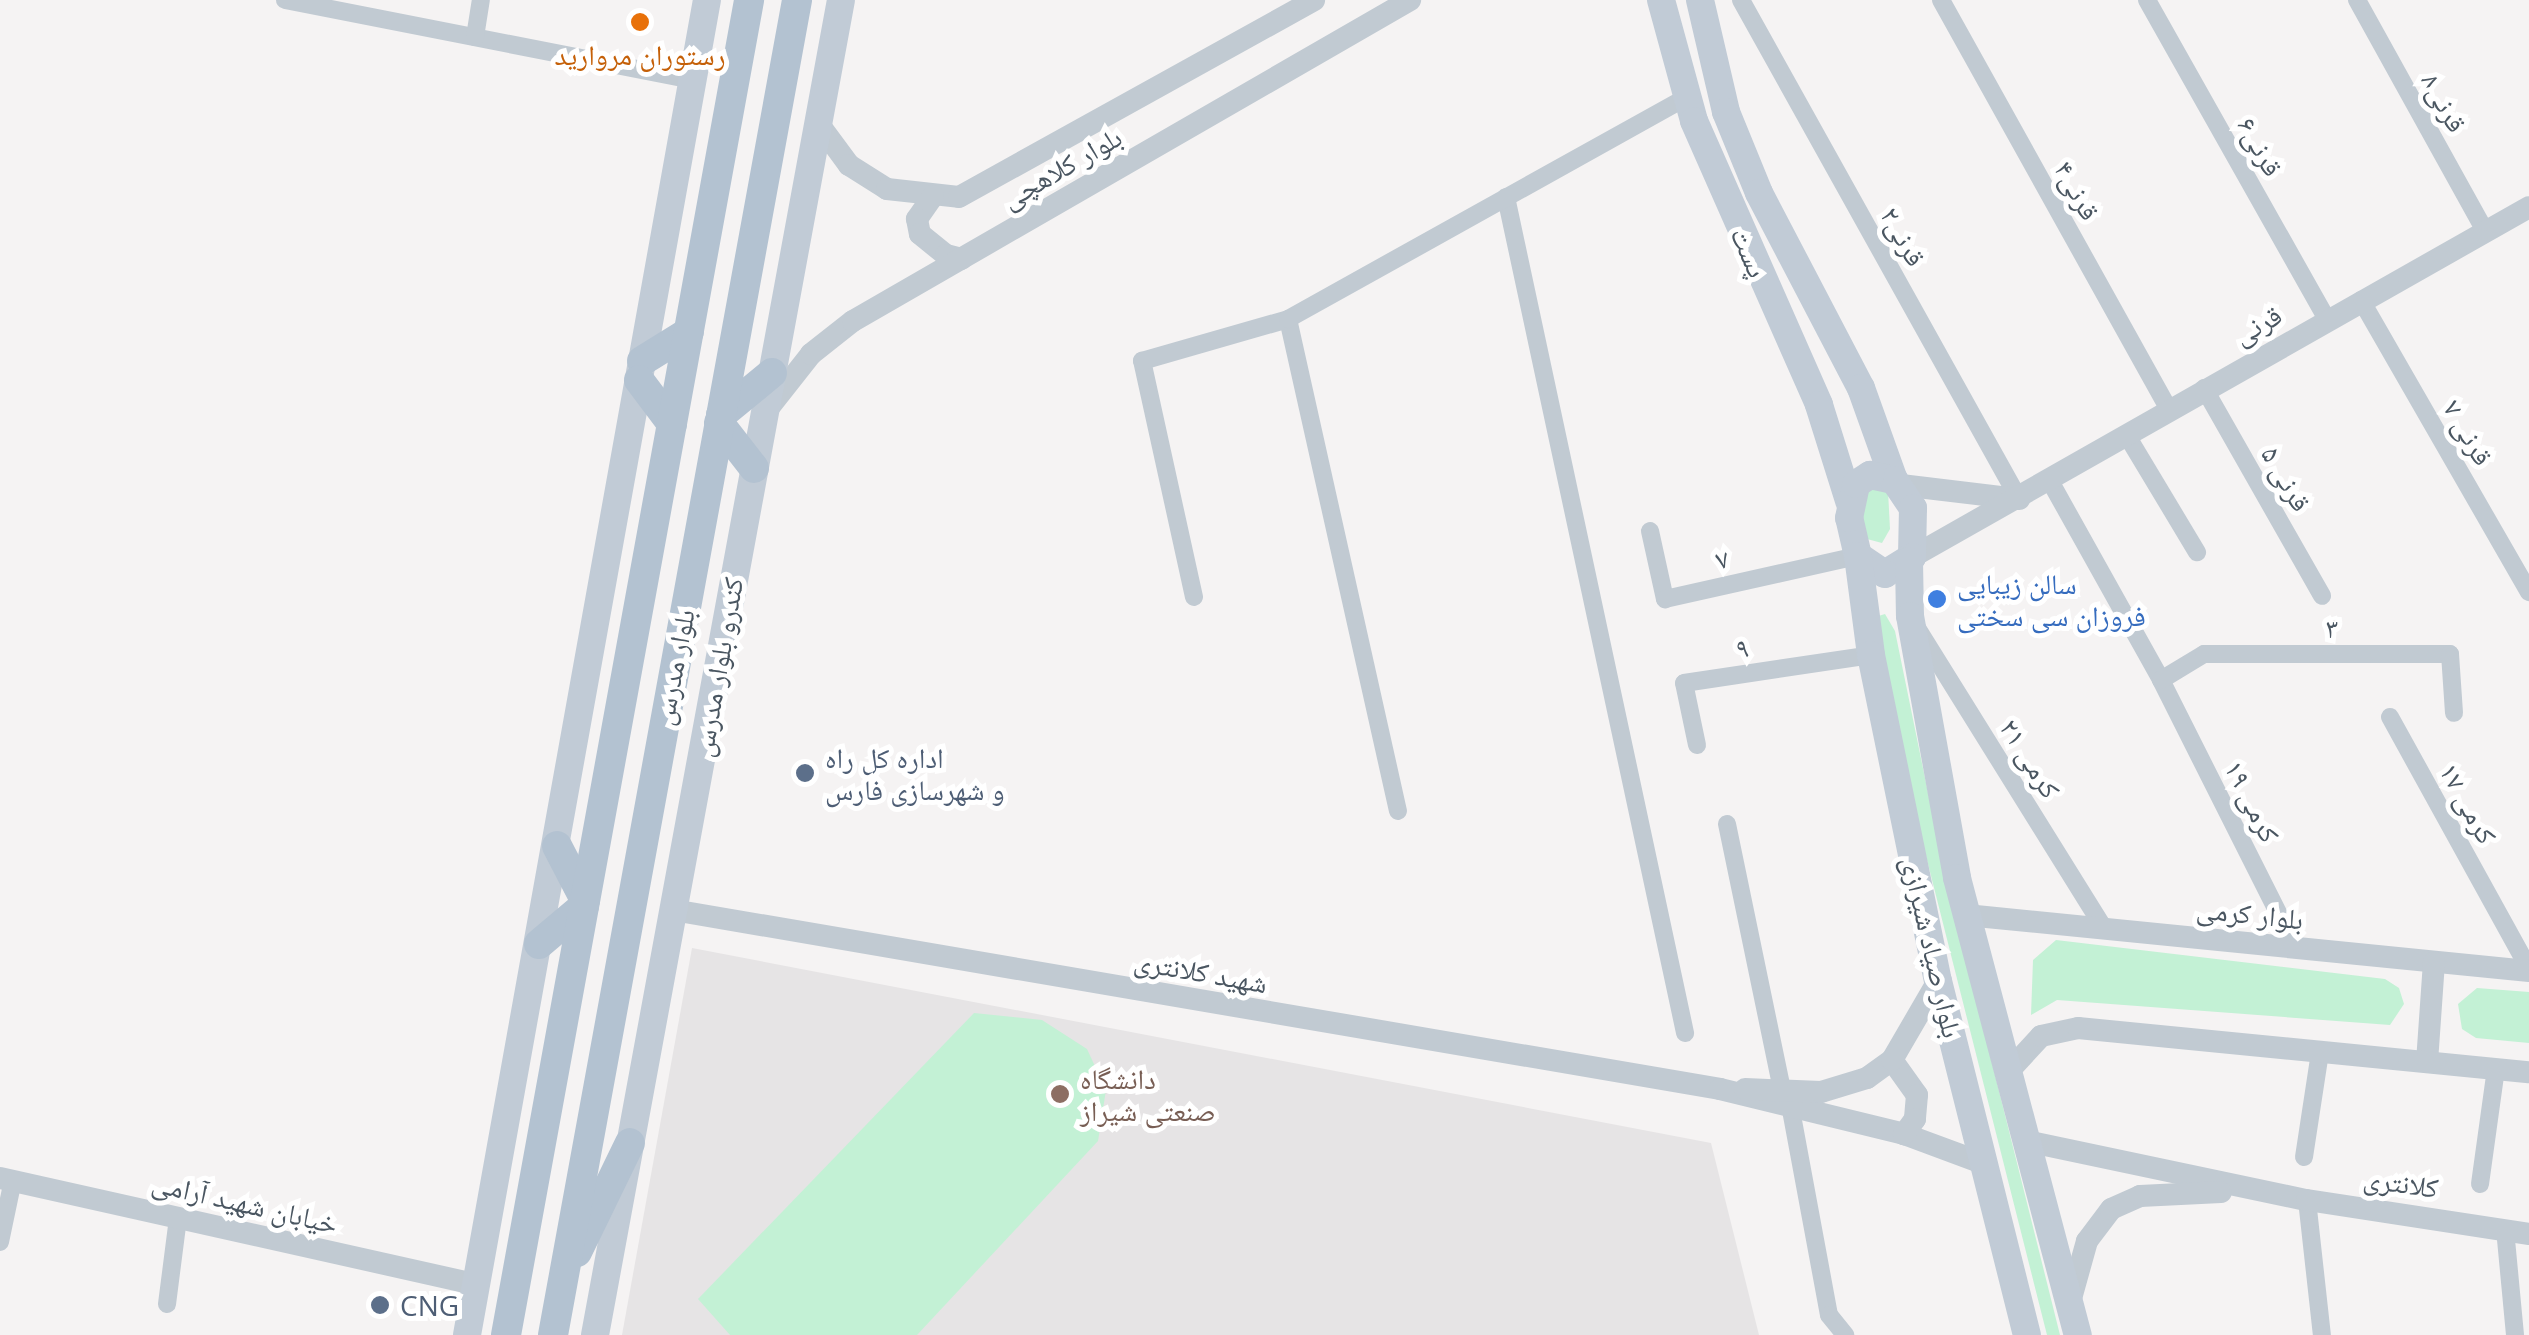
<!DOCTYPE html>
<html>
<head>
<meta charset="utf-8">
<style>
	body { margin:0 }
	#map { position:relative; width:2529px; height:1335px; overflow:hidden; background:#f5f3f3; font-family:"Open Sans","Noto Naskh Arabic",sans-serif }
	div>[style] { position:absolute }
	.education>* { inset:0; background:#e6e4e5 }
	.green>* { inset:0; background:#c3f1d5 }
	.minor>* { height:18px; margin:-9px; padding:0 9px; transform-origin:9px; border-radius:9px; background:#c1cad2 }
	.tertiary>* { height:22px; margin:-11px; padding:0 11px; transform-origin:11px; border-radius:11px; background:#c1cad2 }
	.secondary>* { height:28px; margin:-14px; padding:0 14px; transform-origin:14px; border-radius:14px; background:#c1cbd6 }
	.primary>* { height:30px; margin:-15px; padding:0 15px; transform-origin:15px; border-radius:15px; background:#b3c2d1 }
	.dots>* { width:28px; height:28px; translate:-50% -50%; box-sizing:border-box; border:5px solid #fff; border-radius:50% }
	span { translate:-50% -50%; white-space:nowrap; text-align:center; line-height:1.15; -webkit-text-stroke:10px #fff; paint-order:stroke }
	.food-label { font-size:28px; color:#c56008 }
	.street-label { font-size:28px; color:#4a5661 }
	.shop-label { font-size:28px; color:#366cbe }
	.left { translate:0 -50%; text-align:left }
	.service-label { font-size:28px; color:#4e5e75 }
	.education-label { font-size:28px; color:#785e54 }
</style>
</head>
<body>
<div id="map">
	<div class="education">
		<div style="clip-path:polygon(692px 948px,1711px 1143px,1759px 1335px,622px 1335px)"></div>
	</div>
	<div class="green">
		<div style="clip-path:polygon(1862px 486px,1888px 491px,1890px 529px,1882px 543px,1867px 539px,1857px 491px)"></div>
		<div style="clip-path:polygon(1885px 614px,1895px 631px,1944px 871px,2060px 1335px,2047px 1335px,1903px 765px,1875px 617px)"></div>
		<div style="clip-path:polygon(2056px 940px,2385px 979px,2399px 988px,2404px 1004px,2390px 1025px,2057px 1000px,2031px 1015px,2033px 960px)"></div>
		<div style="clip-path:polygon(2477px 988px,2529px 992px,2529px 1043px,2476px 1038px,2462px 1029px,2458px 1004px)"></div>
		<div style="clip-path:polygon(974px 1013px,1042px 1020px,1087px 1049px,1106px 1090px,1098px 1141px,917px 1335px,730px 1335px,698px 1299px)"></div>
	</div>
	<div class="minor">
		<div style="left:285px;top:0;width:414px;rotate:11.1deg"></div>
		<div style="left:1741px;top:0;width:571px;rotate:60.88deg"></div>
		<div style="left:1941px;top:0;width:467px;rotate:60.9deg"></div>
		<div style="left:2147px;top:0;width:366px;rotate:60.6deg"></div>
		<div style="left:2357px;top:0;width:264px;rotate:61deg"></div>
		<div style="left:475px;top:37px;width:37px;rotate:-81deg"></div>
		<div style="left:1506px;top:197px;width:855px;rotate:77.91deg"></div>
		<div style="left:2361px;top:300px;width:337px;rotate:60.1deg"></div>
		<div style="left:1288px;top:319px;width:504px;rotate:77.4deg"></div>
		<div style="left:2204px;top:388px;width:239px;rotate:60.4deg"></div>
		<div style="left:2126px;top:434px;width:138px;rotate:59deg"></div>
		<div style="left:2050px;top:481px;width:228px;rotate:60.8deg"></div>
		<div style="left:2161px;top:680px;width:300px;rotate:63.3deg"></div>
		<div style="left:1650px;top:531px;width:70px;rotate:77.6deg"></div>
		<div style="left:1665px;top:599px;width:198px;rotate:-12.6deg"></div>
		<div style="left:1194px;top:597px;width:242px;rotate:-102.4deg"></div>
		<div style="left:1142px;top:361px;width:152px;rotate:-16deg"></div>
		<div style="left:1288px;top:319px;width:457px;rotate:-29.1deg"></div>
		<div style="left:1917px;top:628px;width:354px;rotate:58.1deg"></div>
		<div style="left:2161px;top:680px;width:50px;rotate:-31.2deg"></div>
		<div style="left:2204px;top:654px;width:246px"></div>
		<div style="left:2450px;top:654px;width:59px;rotate:86.1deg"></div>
		<div style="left:2390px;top:717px;width:288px;rotate:61.1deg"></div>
		<div style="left:1697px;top:745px;width:63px;rotate:-101.8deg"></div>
		<div style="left:1684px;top:683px;width:189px;rotate:-8.5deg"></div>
		<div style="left:1727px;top:824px;width:271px;rotate:78.3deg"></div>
		<div style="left:1791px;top:1110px;width:208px;rotate:79.5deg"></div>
		<div style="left:1829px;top:1315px;width:26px;rotate:51deg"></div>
		<div style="left:2304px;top:1157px;width:106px;rotate:-81.3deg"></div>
		<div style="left:2480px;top:1184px;width:116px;rotate:-82.1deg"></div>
		<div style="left:2307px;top:1200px;width:136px;rotate:83.7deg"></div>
		<div style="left:2505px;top:1229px;width:106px;rotate:84.6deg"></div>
		<div style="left:0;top:1242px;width:63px;rotate:-78.2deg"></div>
		<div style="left:167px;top:1304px;width:87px;rotate:-82.7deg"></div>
	</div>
	<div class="tertiary">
		<div style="left:818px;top:123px;width:52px;rotate:53.6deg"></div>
		<div style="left:849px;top:165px;width:45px;rotate:32.3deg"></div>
		<div style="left:887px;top:189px;width:72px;rotate:6.3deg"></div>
		<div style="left:959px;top:197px;width:406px;rotate:-29deg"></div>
		<div style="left:933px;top:196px;width:28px;rotate:125deg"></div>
		<div style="left:917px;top:219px;width:15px;rotate:79deg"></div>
		<div style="left:920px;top:234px;width:33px;rotate:39deg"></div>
		<div style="left:946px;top:255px;width:16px;rotate:14deg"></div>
		<div style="left:767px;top:410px;width:71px;rotate:-51.8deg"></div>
		<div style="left:811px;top:354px;width:53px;rotate:-38.2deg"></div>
		<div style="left:853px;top:321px;width:643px;rotate:-29.95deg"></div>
		<div style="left:1901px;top:485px;width:119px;rotate:6.8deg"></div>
		<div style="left:1912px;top:557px;width:709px;rotate:-29.56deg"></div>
		<div style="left:673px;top:910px;width:1062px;rotate:9.7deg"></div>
		<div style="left:1720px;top:1089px;width:189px;rotate:13.7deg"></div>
		<div style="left:1904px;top:1134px;width:86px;rotate:20.3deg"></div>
		<div style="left:1966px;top:915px;width:566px;rotate:5.68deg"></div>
		<div style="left:1892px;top:1060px;width:43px;rotate:54.5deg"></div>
		<div style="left:1917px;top:1095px;width:24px;rotate:95deg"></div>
		<div style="left:1915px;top:1119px;width:19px;rotate:126deg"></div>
		<div style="left:2427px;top:1062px;width:100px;rotate:-86deg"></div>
		<div style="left:2007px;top:1073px;width:50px;rotate:-47.4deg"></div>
		<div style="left:2041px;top:1036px;width:38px;rotate:-12deg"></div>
		<div style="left:2078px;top:1028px;width:453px;rotate:5.6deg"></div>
		<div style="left:1745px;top:1089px;width:76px;rotate:2.3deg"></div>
		<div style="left:1821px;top:1092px;width:48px;rotate:-16.9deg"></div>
		<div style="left:1867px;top:1078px;width:31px;rotate:-36deg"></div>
		<div style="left:1892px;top:1060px;width:91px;rotate:-59.8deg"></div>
		<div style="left:2026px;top:1141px;width:287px;rotate:11.9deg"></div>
		<div style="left:2307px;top:1200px;width:225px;rotate:8.7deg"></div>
		<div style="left:0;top:1178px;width:489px;rotate:12.6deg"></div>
		<div style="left:2070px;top:1302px;width:63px;rotate:-74.4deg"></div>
		<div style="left:2087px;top:1241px;width:40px;rotate:-53deg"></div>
		<div style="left:2111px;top:1209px;width:32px;rotate:-24deg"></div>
		<div style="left:2140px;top:1196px;width:81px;rotate:-2.8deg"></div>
	</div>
	<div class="secondary">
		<div style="left:1661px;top:0;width:125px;rotate:74.7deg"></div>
		<div style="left:1694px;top:121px;width:310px;rotate:66.2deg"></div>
		<div style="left:1819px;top:405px;width:101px;rotate:72.6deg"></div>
		<div style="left:1700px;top:0;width:115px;rotate:76.9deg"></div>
		<div style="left:1726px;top:112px;width:87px;rotate:67.8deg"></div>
		<div style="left:1759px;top:193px;width:220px;rotate:62.4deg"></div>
		<div style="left:1861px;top:388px;width:98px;rotate:70.3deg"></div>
		<div style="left:1870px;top:475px;width:25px;rotate:12deg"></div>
		<div style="left:1894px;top:480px;width:34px;rotate:56deg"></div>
		<div style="left:1913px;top:508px;width:49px;rotate:91.2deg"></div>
		<div style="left:1912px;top:557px;width:32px;rotate:148deg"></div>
		<div style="left:1885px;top:574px;width:32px;rotate:-146deg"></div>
		<div style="left:1858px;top:556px;width:39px;rotate:-103deg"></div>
		<div style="left:1849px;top:518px;width:35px;rotate:-78deg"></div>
		<div style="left:1856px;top:484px;width:17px;rotate:-33deg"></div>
		<div style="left:1858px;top:556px;width:100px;rotate:82.5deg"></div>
		<div style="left:1871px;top:655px;width:333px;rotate:78.4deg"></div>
		<div style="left:1938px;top:981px;width:365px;rotate:75.9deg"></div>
		<div style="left:1909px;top:561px;width:55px;rotate:89deg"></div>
		<div style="left:1910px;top:616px;width:266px;rotate:79.8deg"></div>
		<div style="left:1957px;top:878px;width:473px;rotate:75.2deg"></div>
		<div style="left:467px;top:1335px;width:1356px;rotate:-79.81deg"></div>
		<div style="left:595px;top:1335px;width:1357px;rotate:-79.56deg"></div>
	</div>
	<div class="primary">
		<div style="left:642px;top:361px;width:55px;rotate:-31.7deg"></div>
		<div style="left:639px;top:380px;width:55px;rotate:53.1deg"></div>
		<div style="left:721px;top:415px;width:66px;rotate:-39.5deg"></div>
		<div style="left:719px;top:423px;width:57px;rotate:52.1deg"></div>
		<div style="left:557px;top:846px;width:61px;rotate:62.6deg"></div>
		<div style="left:539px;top:944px;width:59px;rotate:-40.2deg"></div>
		<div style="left:577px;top:1252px;width:121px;rotate:-64.1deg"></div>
		<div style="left:506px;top:1335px;width:1357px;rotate:-79.68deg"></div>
		<div style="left:553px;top:1335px;width:1357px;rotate:-79.64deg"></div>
	</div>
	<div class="dots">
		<div style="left:640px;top:22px;background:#e8710a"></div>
		<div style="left:1937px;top:599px;background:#3f7fe0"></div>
		<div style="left:805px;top:773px;background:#5c6f8a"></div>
		<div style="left:1060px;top:1094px;background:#8d6e63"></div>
		<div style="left:380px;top:1305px;background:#5c6f8a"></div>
	</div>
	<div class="food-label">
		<span style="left:640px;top:54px">رستوران مروارید</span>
	</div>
	<div class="street-label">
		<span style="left:2445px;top:102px;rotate:61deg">قرنی۸</span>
		<span style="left:2261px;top:146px;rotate:61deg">قرنی۶</span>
		<span style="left:1061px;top:167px;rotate:-30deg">بلوار کلاهچی</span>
		<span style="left:2078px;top:190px;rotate:61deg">قرنی۴</span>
		<span style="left:1904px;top:236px;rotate:61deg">قرنی۲</span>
		<span style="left:1750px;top:252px;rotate:66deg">پست</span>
		<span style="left:2257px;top:324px;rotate:-29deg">قرنی</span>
		<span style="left:2469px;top:432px;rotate:60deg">قرنی ۷</span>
		<span style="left:2287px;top:478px;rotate:60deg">قرنی ۵</span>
		<span style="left:1722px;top:558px;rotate:-13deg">۷</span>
		<span style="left:2332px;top:627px">۳</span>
		<span style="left:1742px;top:647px;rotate:-9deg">۹</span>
		<span style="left:673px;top:667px;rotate:-79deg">بلوار مدرس</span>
		<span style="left:717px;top:667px;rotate:-80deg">کندرو بلوار مدرس</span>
		<span style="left:2031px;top:758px;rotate:58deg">کرمی ۲۱</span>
		<span style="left:2253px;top:801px;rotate:63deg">کرمی ۱۹</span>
		<span style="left:2469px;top:803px;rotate:61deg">کرمی ۱۷</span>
		<span style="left:2250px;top:913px;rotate:6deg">بلوار کرمی</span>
		<span style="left:1933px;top:947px;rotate:77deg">بلوار صیاد شیرازی</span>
		<span style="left:1201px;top:971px;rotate:10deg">شهید کلانتری</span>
		<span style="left:2401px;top:1182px;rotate:8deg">کلانتری</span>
		<span style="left:245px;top:1202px;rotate:13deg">خیابان شهید آرامی</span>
	</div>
	<div class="shop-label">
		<span class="left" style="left:1957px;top:599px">سالن زیبایی<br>فروزان سی سختی</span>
	</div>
	<div class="service-label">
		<span class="left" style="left:825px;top:773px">اداره کل راه<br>و شهرسازی فارس</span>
		<span class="left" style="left:400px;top:1305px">CNG</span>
	</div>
	<div class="education-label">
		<span class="left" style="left:1080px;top:1094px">دانشگاه<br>صنعتی شیراز</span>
	</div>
</div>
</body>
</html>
